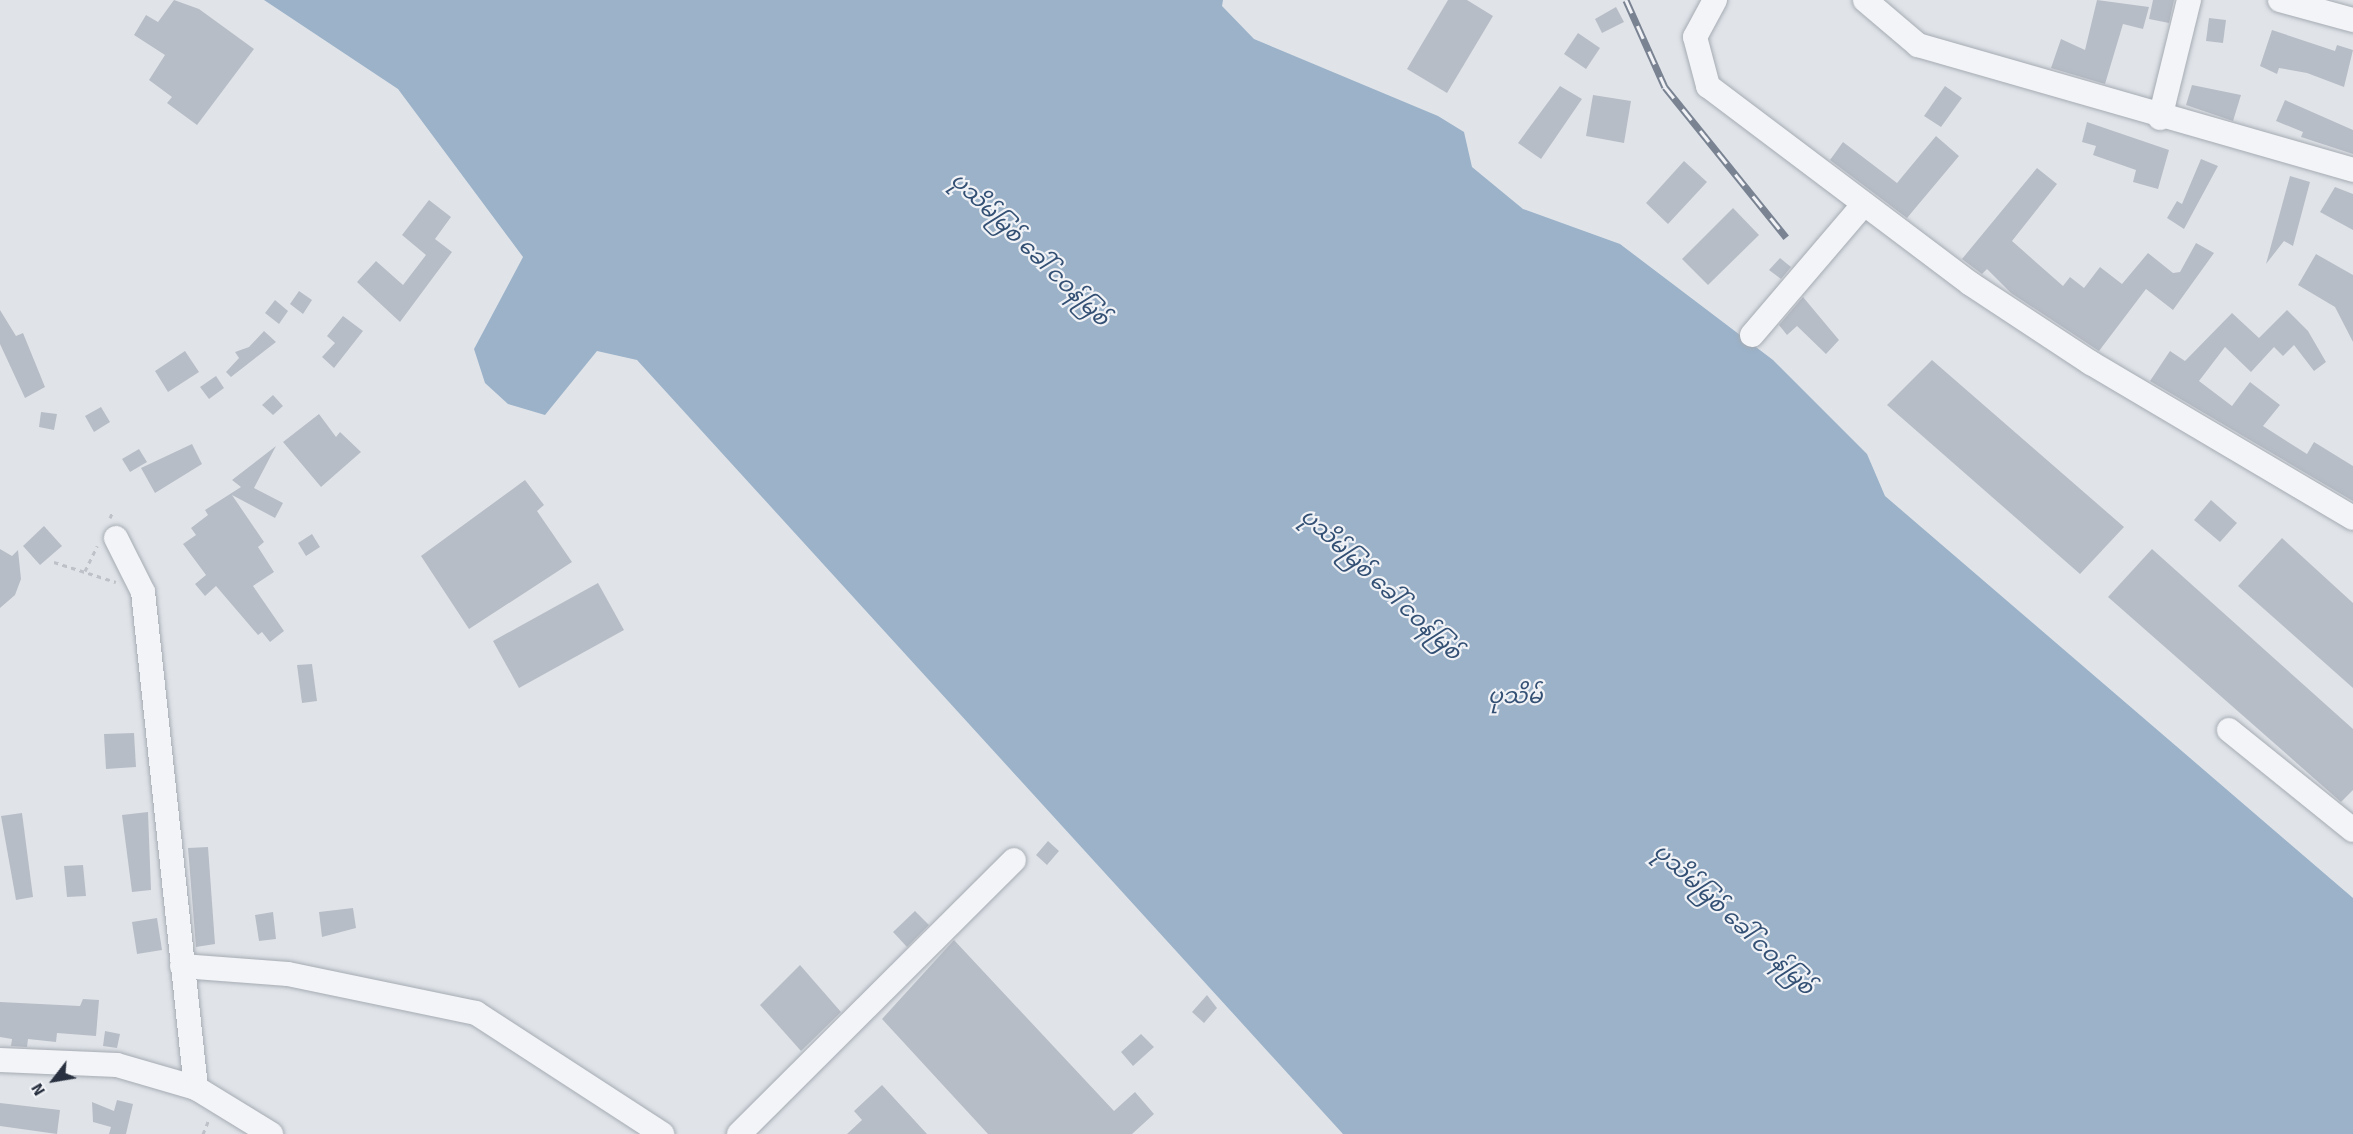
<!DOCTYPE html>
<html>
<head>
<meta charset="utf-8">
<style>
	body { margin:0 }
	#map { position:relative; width:2353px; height:1134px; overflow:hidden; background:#e0e4e9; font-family:Signika,"Noto Sans Myanmar",sans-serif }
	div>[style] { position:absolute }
	.water>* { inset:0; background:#9bb2c9 }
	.building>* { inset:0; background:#b7bdc6 }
	.path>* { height:3px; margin-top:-1.5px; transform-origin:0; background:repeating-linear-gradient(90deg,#bec1c7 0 4.5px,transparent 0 9px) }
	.roads { filter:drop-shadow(0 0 2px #a5abb3) drop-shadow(0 0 2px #a5abb3) }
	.minor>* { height:24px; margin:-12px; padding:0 12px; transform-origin:12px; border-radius:12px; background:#f3f4f7 }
	.rail>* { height:7px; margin-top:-3.5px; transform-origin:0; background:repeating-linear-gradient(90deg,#f0f2f6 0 14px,#7a8392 0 28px); box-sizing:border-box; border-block:2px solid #7a8392 }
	span { translate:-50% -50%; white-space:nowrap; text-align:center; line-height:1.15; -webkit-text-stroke:4.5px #f0f2f6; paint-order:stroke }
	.water-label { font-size:22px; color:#335074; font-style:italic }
	.north { position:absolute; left:24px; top:1050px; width:60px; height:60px; -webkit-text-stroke:4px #f0f2f6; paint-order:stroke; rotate:239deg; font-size:16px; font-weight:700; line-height:24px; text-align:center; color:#293140 }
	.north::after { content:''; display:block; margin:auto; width:21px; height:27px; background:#293140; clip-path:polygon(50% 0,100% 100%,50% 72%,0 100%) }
</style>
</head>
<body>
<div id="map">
	<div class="water">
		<div style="clip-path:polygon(264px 0,1223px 0,1222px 6px,1254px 39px,1438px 116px,1464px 132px,1472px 167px,1523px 209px,1620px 244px,1773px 360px,1867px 454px,1885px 496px,2353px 898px,2353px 1134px,1343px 1134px,637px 360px,597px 351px,545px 415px,508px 404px,485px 383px,474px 349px,523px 257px,398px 89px)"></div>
	</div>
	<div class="building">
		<div style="clip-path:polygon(174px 0,199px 9px,254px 49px,197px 125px,167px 103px,172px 97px,149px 80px,165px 55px,134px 35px,146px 15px,158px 22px)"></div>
		<div style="clip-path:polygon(1448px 0,1467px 0,1493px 16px,1447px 93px,1407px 69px)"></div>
		<div style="clip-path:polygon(2097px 0,2149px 7px,2143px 29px,2123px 24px,2105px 84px,2051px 68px,2061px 39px,2085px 50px)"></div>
		<div style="clip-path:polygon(2153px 0,2174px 0,2169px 23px,2149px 19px)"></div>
		<div style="clip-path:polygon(1616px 7px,1624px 22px,1602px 33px,1595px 19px)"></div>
		<div style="clip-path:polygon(2209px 18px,2226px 20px,2223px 43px,2206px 41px)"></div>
		<div style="clip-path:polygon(2272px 30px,2335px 51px,2337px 45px,2353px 50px,2344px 87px,2307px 73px,2279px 68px,2277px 74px,2260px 66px)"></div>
		<div style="clip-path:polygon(1578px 33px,1600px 48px,1586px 69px,1564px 54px)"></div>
		<div style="clip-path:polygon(2192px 85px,2241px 95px,2233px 121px,2186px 105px)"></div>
		<div style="clip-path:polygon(1560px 86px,1582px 99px,1541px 159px,1518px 143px)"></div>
		<div style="clip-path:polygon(1945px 86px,1962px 98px,1941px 127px,1924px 116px)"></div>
		<div style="clip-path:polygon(1593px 95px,1631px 101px,1624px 143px,1586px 136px)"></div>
		<div style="clip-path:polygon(2285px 100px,2353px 130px,2353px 154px,2301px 137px,2303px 132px,2276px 121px)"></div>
		<div style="clip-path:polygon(2087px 122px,2169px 150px,2158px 189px,2133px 182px,2136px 170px,2093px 155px,2096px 146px,2082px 142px)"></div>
		<div style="clip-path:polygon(1936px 136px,1959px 156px,1907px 218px,1830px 160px,1843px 142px,1897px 183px)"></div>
		<div style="clip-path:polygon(2201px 159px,2218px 166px,2184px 229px,2167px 218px,2177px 201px,2182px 204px)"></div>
		<div style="clip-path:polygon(1684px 161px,1707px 182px,1668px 224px,1646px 203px)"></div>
		<div style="clip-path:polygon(2037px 168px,2057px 184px,2012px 241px,2063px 286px,2070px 277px,2084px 288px,2100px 267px,2122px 284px,2148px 253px,2173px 273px,2180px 272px,2196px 243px,2214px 253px,2173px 310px,2146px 289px,2099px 351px,2011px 293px,1987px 269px,1982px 274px,1962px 259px)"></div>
		<div style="clip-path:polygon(2290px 176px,2310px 182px,2293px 246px,2284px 241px,2266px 264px)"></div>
		<div style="clip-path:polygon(2335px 187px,2353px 194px,2353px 230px,2320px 212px)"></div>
		<div style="clip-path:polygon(429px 200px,451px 217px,435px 239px,452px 252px,400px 322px,357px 282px,376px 261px,403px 285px,426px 255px,402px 235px)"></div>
		<div style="clip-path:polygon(1733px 208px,1759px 235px,1708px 285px,1682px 259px)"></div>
		<div style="clip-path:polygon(2316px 254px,2353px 275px,2353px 342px,2335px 307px,2298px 285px)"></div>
		<div style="clip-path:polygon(1780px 258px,1791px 267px,1781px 279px,1769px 270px)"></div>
		<div style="clip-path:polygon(299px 291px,312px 300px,303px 314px,290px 304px)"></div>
		<div style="clip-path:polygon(1803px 297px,1839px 340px,1826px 354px,1797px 326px,1787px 335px,1779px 325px)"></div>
		<div style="clip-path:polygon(275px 300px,288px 311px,279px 324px,265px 313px)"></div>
		<div style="clip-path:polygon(0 310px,16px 336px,23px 333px,45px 387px,25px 398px,0 344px)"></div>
		<div style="clip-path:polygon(2287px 310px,2308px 331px,2326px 362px,2314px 371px,2294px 345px,2283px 356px,2274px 347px,2251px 372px,2225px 347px,2199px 381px,2232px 406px,2250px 382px,2280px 405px,2263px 426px,2307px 454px,2314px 442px,2353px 466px,2353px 501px,2150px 381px,2170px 351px,2185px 361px,2232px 313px,2259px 338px)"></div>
		<div style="clip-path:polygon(343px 316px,363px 331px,334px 368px,322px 357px,335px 343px,327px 336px)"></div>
		<div style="clip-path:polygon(264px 331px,276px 342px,231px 377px,226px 372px,239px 358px,235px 352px,249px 347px)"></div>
		<div style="clip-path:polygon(185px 351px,199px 372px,168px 392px,155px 371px)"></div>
		<div style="clip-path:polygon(1932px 360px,2124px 527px,2080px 574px,1887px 405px)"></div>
		<div style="clip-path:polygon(216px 376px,224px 388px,209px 399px,200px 387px)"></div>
		<div style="clip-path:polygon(273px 395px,283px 406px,273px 415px,262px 405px)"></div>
		<div style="clip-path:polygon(101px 407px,110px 422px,94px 432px,85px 416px)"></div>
		<div style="clip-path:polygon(41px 412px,57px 414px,54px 430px,39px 427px)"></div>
		<div style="clip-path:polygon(319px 414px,336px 437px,340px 432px,361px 452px,321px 487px,283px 442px)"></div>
		<div style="clip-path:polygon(192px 444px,202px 464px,155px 493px,141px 468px)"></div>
		<div style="clip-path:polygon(276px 446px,254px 488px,283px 503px,275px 518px,232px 495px,264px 542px,258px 547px,274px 572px,253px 586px,284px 631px,270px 642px,262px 632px,258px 635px,216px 586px,205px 596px,195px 584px,206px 575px,183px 544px,196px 535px,191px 528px,208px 515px,205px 510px,241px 487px,232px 480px)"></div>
		<div style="clip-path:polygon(139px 449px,147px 462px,130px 472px,122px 459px)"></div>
		<div style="clip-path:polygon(525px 480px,544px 505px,537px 511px,572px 562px,469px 629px,421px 556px)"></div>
		<div style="clip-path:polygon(2211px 500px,2237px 523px,2220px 542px,2194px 520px)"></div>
		<div style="clip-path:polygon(44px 526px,62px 546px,40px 565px,23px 546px)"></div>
		<div style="clip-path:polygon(312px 534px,320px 547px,306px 556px,298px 543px)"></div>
		<div style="clip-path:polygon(2282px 538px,2353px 603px,2353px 688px,2238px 586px)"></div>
		<div style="clip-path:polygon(0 549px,12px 556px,18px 550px,21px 579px,15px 595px,0 608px)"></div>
		<div style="clip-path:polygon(2152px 549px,2353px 729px,2353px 790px,2341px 802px,2108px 597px)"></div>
		<div style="clip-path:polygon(598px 583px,624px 630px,519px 688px,493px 641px)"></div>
		<div style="clip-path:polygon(312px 664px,317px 701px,302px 703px,297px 665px)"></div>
		<div style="clip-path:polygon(134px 733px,136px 767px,106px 769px,104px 734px)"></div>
		<div style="clip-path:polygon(148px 812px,151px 890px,132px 892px,122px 815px)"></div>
		<div style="clip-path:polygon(22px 813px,33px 897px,16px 900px,1px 816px)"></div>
		<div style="clip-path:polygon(1048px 841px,1059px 851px,1047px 865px,1036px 855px)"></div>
		<div style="clip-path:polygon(208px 847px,215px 944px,196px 947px,188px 848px)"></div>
		<div style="clip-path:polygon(83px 865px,86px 896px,67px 897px,64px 866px)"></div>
		<div style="clip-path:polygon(353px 908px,356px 928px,322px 937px,319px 912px)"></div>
		<div style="clip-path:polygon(915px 911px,929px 925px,907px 947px,893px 932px)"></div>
		<div style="clip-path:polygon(273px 912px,276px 939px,259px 941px,255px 915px)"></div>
		<div style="clip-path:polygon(157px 918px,162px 950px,137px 954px,132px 922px)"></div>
		<div style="clip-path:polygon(954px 940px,1114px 1111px,1135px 1092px,1154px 1114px,1132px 1134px,988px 1134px,882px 1019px)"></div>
		<div style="clip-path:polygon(800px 965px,841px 1012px,801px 1051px,760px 1005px)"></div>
		<div style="clip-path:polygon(1207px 995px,1217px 1008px,1204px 1023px,1192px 1012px)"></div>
		<div style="clip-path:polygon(83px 999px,99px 1000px,96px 1036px,57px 1033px,56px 1042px,28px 1039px,27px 1047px,11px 1046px,12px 1039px,0 1037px,0 1002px,80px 1006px)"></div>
		<div style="clip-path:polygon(105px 1031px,120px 1034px,117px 1048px,103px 1046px)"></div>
		<div style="clip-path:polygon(1141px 1034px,1154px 1047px,1133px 1066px,1121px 1052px)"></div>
		<div style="clip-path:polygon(882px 1085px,927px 1134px,847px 1134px,862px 1120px,854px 1111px)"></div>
		<div style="clip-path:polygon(117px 1100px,133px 1104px,126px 1134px,109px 1134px,111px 1127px,93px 1122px,92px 1102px,114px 1111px)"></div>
		<div style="clip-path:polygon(0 1103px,60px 1110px,57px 1134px,0 1126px)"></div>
	</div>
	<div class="path">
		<div style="left:110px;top:518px;width:8px;rotate:-67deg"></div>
		<div style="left:54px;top:562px;width:65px;rotate:17.9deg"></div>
		<div style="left:85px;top:571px;width:28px;rotate:-64deg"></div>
		<div style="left:203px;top:1134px;width:16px;rotate:-68deg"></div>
	</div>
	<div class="roads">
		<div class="minor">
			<div style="left:1715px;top:0;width:42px;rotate:118.4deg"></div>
			<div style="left:1695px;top:37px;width:51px;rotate:75.1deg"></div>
			<div style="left:1708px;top:86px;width:329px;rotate:37deg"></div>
			<div style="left:1971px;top:284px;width:144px;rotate:33.4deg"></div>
			<div style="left:2091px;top:363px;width:304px;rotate:30.6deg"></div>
			<div style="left:1865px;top:0;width:70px;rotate:40.3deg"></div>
			<div style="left:1918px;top:45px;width:453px;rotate:16deg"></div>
			<div style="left:2280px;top:0;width:76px;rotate:15.3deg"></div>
			<div style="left:2160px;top:118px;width:122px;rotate:-76.2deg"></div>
			<div style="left:1752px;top:335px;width:170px;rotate:-49.5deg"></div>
			<div style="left:116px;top:538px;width:60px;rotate:63.4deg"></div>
			<div style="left:143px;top:592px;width:499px;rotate:83.9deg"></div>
			<div style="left:2229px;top:730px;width:159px;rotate:38.9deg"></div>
			<div style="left:182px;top:966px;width:106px;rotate:4.3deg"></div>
			<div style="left:288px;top:974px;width:192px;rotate:11.7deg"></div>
			<div style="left:476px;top:1013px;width:222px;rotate:33deg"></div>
			<div style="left:0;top:1060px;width:117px;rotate:2.4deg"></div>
			<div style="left:117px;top:1065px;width:82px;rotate:16.2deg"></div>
			<div style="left:196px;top:1088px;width:88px;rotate:31.5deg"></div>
			<div style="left:739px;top:1134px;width:388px;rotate:-44.9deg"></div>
		</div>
	</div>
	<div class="rail">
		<div style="left:1626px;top:0;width:95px;rotate:65.9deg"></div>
		<div style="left:1665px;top:87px;width:193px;rotate:51.1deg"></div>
	</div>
	<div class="water-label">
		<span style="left:1030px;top:249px;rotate:44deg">ပုသိမ်မြစ် ခေါ် ငဝန်မြစ်</span>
		<span style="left:1381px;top:584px;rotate:43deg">ပုသိမ်မြစ် ခေါ် ငဝန်မြစ်</span>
		<span style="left:1515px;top:696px">ပုသိမ်</span>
		<span style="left:1734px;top:919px;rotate:43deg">ပုသိမ်မြစ် ခေါ် ငဝန်မြစ်</span>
	</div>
	<div class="north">N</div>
</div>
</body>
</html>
